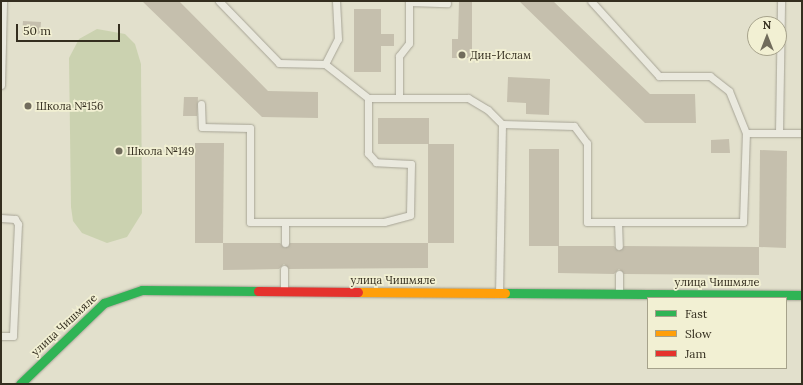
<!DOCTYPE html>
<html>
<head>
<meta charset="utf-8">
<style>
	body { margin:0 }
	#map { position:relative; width:803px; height:385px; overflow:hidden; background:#e2e0cc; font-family:Lora,serif }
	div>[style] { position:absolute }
	.green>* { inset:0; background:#cbd2b0 }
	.building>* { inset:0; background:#c5bfad }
	.roads { filter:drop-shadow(0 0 1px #a7a496) drop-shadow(0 0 1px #a7a496) }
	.lane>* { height:7px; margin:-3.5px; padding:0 3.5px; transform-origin:3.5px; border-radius:3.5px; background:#eae9de }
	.fast>* { height:9px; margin:-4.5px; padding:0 4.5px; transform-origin:4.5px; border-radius:4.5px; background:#30b455 }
	.slow>* { height:9px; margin:-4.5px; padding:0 4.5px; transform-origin:4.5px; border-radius:4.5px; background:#ff9f0a }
	.jam>* { height:9px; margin:-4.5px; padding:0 4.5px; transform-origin:4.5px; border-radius:4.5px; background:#e5322d }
	.dots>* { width:11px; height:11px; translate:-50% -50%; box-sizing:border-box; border:2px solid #f2f0d3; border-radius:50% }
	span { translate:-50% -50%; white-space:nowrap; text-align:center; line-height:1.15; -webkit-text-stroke:3.5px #f2f0d3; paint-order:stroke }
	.poi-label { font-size:11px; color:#342e1f }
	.left { translate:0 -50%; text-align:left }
	.street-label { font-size:11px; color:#342e1f }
	.frame { position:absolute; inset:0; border:2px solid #342e1f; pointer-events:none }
	.legend { position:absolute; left:647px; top:297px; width:140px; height:72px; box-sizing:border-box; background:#f2f0d3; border:1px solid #a6a28b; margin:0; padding:5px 7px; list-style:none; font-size:12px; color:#342e1f }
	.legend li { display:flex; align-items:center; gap:8px; height:20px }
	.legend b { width:20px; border:1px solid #a6a28b }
	.north { position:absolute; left:747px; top:16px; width:40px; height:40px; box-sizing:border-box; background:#f2f0d3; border:1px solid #a6a28b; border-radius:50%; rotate:0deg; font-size:11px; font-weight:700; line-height:16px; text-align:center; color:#342e1f }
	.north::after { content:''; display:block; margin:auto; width:14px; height:18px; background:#716c5c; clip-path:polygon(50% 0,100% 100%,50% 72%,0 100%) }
	.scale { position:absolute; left:16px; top:24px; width:104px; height:18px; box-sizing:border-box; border:2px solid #342e1f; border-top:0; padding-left:5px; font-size:12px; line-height:14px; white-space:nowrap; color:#342e1f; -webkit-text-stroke:3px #f2f0d3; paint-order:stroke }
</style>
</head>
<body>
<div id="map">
	<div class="green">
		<div style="clip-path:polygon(97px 29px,125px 34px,135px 44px,141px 64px,142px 213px,127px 237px,107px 243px,82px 233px,73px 221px,71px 207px,69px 58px,79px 39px)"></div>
	</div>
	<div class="building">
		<div style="clip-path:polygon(142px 1px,179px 1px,268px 91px,318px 92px,318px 118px,262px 117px)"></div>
		<div style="clip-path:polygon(459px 1px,472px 1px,472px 58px,452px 58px,452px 39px,458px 39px)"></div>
		<div style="clip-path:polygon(519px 1px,553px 1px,650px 94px,695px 94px,696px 123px,645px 123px)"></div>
		<div style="clip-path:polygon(354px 9px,381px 9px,381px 34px,394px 34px,394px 46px,381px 46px,381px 72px,354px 72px)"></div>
		<div style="clip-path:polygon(23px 21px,41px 22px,40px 34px,22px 33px)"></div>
		<div style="clip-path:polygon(508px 77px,550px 79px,549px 115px,526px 114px,526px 103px,507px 102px)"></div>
		<div style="clip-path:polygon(184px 97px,198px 97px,197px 116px,183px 116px)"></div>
		<div style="clip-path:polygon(378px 118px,429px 118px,429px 144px,454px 144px,454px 243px,428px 243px,428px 144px,378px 144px)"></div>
		<div style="clip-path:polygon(729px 139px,730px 153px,711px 153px,711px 140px)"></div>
		<div style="clip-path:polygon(195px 143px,224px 143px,223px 243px,195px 243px)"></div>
		<div style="clip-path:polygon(529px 149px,559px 149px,559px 246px,614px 246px,619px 251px,624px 246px,759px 247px,759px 275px,624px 274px,619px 269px,614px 274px,558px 273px,558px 246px,529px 246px)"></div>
		<div style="clip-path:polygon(760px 150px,787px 151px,786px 248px,759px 247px)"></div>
		<div style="clip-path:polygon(223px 243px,280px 243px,285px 248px,290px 243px,428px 243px,428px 268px,289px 269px,284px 264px,279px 269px,223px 270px)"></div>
	</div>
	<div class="roads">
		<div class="lane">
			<div style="left:219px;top:1px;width:86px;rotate:45.9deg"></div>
			<div style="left:279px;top:63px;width:46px;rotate:1.2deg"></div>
			<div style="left:325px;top:64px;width:55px;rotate:38.3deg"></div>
			<div style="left:325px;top:64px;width:28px;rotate:-63deg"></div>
			<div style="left:338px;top:39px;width:38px;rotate:-93deg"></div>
			<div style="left:1px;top:85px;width:84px;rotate:-88.6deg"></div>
			<div style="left:399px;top:98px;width:42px;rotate:-90deg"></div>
			<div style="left:399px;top:56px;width:16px;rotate:-52deg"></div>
			<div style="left:409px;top:43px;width:41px;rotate:-90deg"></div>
			<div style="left:409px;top:2px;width:38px;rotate:2deg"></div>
			<div style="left:201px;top:104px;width:23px;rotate:88deg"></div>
			<div style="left:202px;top:127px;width:48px;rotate:1.2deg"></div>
			<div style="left:250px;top:128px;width:94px;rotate:90deg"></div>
			<div style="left:250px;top:222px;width:134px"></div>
			<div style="left:384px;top:222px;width:27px;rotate:-15deg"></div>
			<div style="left:410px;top:215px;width:51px;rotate:-88.9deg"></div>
			<div style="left:411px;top:164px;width:35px;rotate:-177deg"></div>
			<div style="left:376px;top:162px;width:12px;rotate:-132deg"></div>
			<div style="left:368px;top:153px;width:55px;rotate:-90deg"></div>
			<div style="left:368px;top:98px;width:100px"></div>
			<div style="left:468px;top:98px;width:23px;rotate:31deg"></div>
			<div style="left:488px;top:110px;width:20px;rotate:45deg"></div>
			<div style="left:502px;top:124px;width:168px;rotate:91deg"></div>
			<div style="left:502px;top:124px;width:72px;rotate:1.6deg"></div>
			<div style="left:574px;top:126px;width:21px;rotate:53deg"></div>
			<div style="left:587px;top:143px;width:79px;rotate:90deg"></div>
			<div style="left:587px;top:222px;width:156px"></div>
			<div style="left:743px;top:222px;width:89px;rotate:-88.1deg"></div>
			<div style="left:746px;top:133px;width:45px;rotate:-112deg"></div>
			<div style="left:729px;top:91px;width:24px;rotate:-142deg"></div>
			<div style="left:710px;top:76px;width:51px;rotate:180deg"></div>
			<div style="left:659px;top:76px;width:101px;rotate:-132.2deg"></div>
			<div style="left:746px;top:133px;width:56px"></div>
			<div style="left:779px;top:133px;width:132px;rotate:-89.1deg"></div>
			<div style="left:1px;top:218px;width:14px;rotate:4deg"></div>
			<div style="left:15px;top:219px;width:6px;rotate:59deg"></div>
			<div style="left:18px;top:224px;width:112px;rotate:92.6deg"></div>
			<div style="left:13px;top:336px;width:12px;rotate:180deg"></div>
			<div style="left:618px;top:222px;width:24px;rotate:88deg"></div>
			<div style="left:285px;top:243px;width:21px;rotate:-90deg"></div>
			<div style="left:619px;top:274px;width:19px;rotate:90deg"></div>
			<div style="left:284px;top:291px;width:22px;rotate:-90deg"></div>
		</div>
		<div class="fast">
			<div style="left:505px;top:293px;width:297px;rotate:0.4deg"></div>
			<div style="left:20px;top:384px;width:117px;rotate:-44deg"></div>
			<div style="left:104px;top:303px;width:40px;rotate:-18.9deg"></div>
			<div style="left:142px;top:290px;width:116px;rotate:0.5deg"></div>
		</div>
		<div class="slow">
			<div style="left:358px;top:292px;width:147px;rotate:0.4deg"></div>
		</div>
		<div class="jam">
			<div style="left:258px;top:291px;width:100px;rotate:0.6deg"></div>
		</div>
	</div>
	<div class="dots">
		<div style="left:462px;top:55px;background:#716c5c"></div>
		<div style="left:28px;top:106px;background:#716c5c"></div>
		<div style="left:119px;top:151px;background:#716c5c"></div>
	</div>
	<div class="poi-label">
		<span class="left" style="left:470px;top:55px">Дин-Ислам</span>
		<span class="left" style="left:36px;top:106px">Школа №156</span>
		<span class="left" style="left:127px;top:151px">Школа №149</span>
	</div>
	<div class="street-label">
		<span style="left:393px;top:280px">улица Чишмяле</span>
		<span style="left:717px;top:282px">улица Чишмяле</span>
		<span style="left:64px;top:325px;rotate:-43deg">улица Чишмяле</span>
	</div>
	<div class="frame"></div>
	<ul class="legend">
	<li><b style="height:5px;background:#30b455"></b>Fast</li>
	<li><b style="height:5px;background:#ff9f0a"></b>Slow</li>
	<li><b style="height:5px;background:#e5322d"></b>Jam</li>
	</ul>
	<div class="north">N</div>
	<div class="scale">50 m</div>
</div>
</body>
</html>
